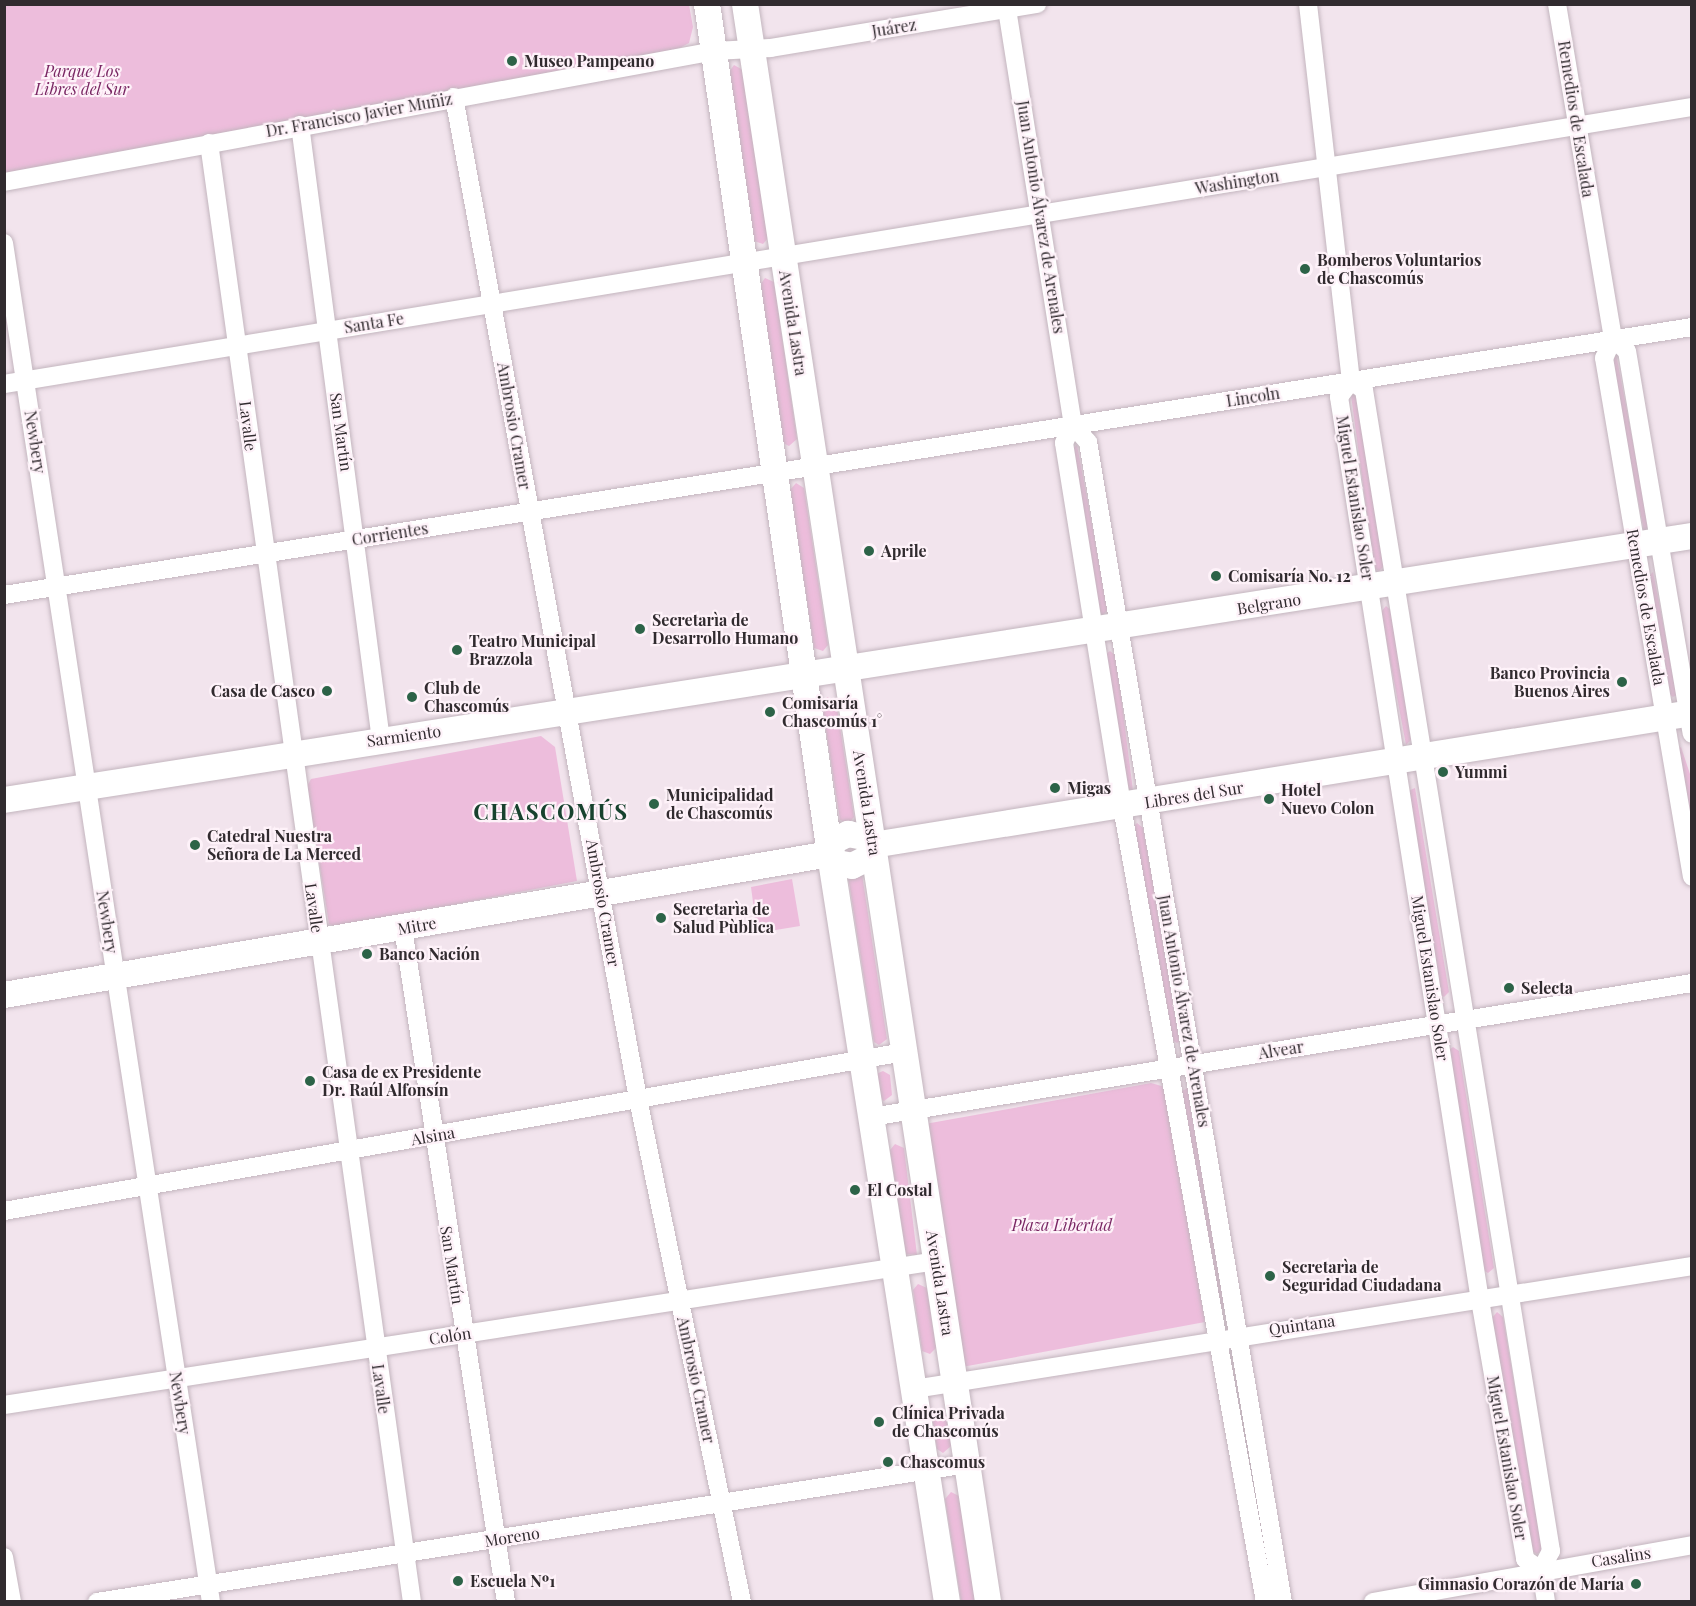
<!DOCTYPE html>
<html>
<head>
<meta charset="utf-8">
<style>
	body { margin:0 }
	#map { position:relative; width:1696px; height:1606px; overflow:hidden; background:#f2e4ed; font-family:"Playfair Display",serif }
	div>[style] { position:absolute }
	.green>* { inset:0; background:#edbddc }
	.roads { filter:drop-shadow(0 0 2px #c3b5be) drop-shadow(0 0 2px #c3b5be) }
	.minor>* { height:18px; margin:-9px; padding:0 9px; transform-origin:9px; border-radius:9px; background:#fff }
	.secondary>* { height:26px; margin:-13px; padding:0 13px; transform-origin:13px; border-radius:13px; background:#fff }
	.dots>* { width:16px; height:16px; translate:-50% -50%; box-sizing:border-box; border:3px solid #fef2f9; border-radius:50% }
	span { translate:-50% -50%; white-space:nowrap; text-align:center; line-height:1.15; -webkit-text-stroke:4.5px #fef2f9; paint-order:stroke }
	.street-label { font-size:16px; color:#312b2f }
	.poi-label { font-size:16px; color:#312b2f; font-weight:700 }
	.left { translate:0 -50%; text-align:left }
	.right { translate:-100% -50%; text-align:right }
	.park-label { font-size:16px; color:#792663; font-style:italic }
	.district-label { font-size:22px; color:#17422e; font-weight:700; letter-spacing:1.5px }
	.frame { position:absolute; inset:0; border:6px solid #312b2f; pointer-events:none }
</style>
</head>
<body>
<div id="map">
	<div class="green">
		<div style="clip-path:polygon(5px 5px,689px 5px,693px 27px,689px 43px,676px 50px,5px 173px)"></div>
		<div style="clip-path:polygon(734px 65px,743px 70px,768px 238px,763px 244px,754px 241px,729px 72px)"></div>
		<div style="clip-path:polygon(765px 278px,774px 282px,797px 439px,789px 446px,783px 443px,760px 285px)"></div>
		<div style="clip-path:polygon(1616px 354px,1649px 526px,1644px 531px,1611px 357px)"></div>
		<div style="clip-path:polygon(1351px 395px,1357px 395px,1384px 566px,1379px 571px,1374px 568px)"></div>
		<div style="clip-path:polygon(1077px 445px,1108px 610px,1103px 615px,1098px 612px,1073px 448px)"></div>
		<div style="clip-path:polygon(796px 483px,804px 488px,828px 645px,823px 651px,814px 648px,790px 490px)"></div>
		<div style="clip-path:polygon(1653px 572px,1677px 695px,1673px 697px,1668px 693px,1649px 576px)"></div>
		<div style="clip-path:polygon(1386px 606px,1392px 611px,1411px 740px,1406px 745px,1381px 612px)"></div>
		<div style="clip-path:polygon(1110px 651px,1116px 656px,1133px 791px,1126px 788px,1106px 654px)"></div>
		<div style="clip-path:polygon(827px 697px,836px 701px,854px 817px,849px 823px,840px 820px,822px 704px)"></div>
		<div style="clip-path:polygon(541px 736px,555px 747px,577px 881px,337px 927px,329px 924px,307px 786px,311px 779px)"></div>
		<div style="clip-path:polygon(1681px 747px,1691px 777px,1691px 839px,1679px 748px)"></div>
		<div style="clip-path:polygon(1415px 788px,1449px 992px,1444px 997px,1439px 994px,1408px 791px)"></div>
		<div style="clip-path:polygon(1137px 823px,1143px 828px,1182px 1039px,1177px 1043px,1172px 1040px,1133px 827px)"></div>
		<div style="clip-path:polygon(862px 874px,887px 1039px,879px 1045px,874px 1042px,848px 876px)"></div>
		<div style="clip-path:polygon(792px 879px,800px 926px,757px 933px,751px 887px)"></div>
		<div style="clip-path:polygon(1453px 1047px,1459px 1051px,1494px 1268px,1488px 1273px,1483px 1270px,1449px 1050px)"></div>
		<div style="clip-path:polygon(883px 1071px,890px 1075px,892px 1095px,884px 1101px,879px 1098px,876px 1074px)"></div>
		<div style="clip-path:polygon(1151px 1083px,1165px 1087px,1205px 1322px,962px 1367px,925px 1124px)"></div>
		<div style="clip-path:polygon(1188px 1088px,1227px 1308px,1224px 1309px,1219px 1306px,1182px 1091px)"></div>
		<div style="clip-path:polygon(895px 1144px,904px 1148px,917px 1255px,906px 1254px,890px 1150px)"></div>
		<div style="clip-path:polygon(918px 1284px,927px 1288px,936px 1348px,930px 1354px,922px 1351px,913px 1290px)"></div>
		<div style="clip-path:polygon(1497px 1312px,1503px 1317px,1542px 1550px,1537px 1554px,1532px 1551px,1492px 1318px)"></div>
		<div style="clip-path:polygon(938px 1411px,946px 1415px,951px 1446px,943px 1453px,937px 1449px,932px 1417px)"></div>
		<div style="clip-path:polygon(951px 1492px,959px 1496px,975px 1601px,961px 1601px,945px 1499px)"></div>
	</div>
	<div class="roads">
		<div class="minor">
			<div style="left:1308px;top:4px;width:379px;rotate:83.5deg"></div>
			<div style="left:1351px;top:381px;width:20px;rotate:127deg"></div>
			<div style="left:1339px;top:397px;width:914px;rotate:81.13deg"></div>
			<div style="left:1480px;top:1300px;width:263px;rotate:80.1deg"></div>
			<div style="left:1525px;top:1559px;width:19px;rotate:35deg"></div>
			<div style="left:1557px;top:4px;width:340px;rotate:80.5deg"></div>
			<div style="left:1613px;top:339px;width:21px;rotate:115deg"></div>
			<div style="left:1604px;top:358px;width:526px;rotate:80.38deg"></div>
			<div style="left:1007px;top:9px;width:421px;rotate:81deg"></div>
			<div style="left:1073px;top:425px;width:23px;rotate:49deg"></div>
			<div style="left:1088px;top:442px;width:1176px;rotate:80.46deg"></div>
			<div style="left:454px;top:97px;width:1019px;rotate:79.59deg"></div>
			<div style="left:638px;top:1099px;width:514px;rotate:78.32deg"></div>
			<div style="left:300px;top:125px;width:620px;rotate:82.5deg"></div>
			<div style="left:209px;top:143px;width:1473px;rotate:82.08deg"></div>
			<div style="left:4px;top:182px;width:722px;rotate:-10.45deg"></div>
			<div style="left:714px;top:51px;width:57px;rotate:-3deg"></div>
			<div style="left:771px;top:48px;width:270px;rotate:-9.4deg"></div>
			<div style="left:4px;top:243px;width:1375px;rotate:81.34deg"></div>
			<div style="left:1613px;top:339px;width:18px;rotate:41deg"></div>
			<div style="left:1627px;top:351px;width:388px;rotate:80.4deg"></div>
			<div style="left:1351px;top:381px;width:16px;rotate:35deg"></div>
			<div style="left:1364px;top:390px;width:1176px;rotate:80.85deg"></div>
			<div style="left:1551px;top:1551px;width:21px;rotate:118deg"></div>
			<div style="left:1541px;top:1570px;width:32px;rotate:81deg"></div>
			<div style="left:4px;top:384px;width:1711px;rotate:-9.32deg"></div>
			<div style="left:1073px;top:425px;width:20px;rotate:117deg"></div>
			<div style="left:1064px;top:443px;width:369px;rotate:80.9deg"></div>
			<div style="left:1122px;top:807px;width:808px;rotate:79.8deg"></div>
			<div style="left:4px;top:595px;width:1709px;rotate:-9.02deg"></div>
			<div style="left:403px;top:928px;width:682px;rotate:81.31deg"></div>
			<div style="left:871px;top:1117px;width:832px;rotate:-9.27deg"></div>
			<div style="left:4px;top:1211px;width:914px;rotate:-10.02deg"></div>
			<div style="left:914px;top:1389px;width:788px;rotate:-8.98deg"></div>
			<div style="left:4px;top:1405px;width:943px;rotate:-8.78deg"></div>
			<div style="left:4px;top:1557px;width:46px;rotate:79.9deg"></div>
			<div style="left:97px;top:1602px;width:881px;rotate:-9.01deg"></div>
			<div style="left:1373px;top:1602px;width:324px;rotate:-10.1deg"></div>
		</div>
		<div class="secondary">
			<div style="left:707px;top:4px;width:859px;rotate:81.77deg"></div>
			<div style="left:830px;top:854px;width:757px;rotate:81.11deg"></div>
			<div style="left:745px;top:4px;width:1616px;rotate:81.35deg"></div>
			<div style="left:4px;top:800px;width:1709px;rotate:-8.89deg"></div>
			<div style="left:873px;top:845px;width:830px;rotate:-9.16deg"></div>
			<div style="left:830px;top:854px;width:11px;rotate:52deg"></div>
			<div style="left:837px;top:863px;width:15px;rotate:11deg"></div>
			<div style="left:852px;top:866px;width:18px;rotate:-27deg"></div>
			<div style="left:868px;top:858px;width:14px;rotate:-69deg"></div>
			<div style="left:830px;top:854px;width:14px;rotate:-73deg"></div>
			<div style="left:834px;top:841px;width:16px;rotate:-27deg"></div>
			<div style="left:848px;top:834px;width:16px;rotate:11deg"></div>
			<div style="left:864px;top:837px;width:12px;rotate:42deg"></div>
			<div style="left:4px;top:995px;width:838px;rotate:-9.69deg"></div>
		</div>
	</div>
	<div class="dots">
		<div style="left:512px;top:61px;background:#2d6348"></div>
		<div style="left:1305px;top:269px;background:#2d6348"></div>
		<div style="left:869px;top:551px;background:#2d6348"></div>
		<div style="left:1216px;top:576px;background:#2d6348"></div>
		<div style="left:640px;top:629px;background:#2d6348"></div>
		<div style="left:457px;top:650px;background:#2d6348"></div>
		<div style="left:1622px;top:682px;background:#2d6348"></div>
		<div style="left:327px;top:691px;background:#2d6348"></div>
		<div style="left:412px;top:697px;background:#2d6348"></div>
		<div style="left:770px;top:712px;background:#2d6348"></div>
		<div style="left:1443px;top:772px;background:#2d6348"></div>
		<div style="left:1055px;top:788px;background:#2d6348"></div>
		<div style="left:1269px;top:799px;background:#2d6348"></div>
		<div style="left:654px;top:804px;background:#2d6348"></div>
		<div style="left:195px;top:845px;background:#2d6348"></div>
		<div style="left:661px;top:918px;background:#2d6348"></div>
		<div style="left:367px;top:954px;background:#2d6348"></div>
		<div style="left:1509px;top:988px;background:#2d6348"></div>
		<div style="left:310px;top:1081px;background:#2d6348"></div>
		<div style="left:855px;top:1190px;background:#2d6348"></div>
		<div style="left:1270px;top:1276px;background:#2d6348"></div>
		<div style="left:879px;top:1422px;background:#2d6348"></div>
		<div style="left:888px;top:1462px;background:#2d6348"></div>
		<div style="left:458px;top:1581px;background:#2d6348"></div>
		<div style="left:1636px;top:1584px;background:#2d6348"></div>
	</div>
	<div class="street-label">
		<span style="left:894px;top:28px;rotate:-9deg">Juárez</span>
		<span style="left:359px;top:115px;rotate:-10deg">Dr. Francisco Javier Muñiz</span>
		<span style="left:1576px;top:119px;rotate:81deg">Remedios de Escalada</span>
		<span style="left:1237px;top:182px;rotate:-9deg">Washington</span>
		<span style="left:1041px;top:217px;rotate:81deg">Juan Antonio Álvarez de Arenales</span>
		<span style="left:374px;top:323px;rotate:-9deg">Santa Fe</span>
		<span style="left:793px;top:323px;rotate:81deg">Avenida Lastra</span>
		<span style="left:1253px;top:397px;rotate:-9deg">Lincoln</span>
		<span style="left:248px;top:426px;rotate:83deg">Lavalle</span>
		<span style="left:514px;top:426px;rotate:80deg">Ambrosio Cramer</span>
		<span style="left:341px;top:432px;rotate:82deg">San Martín</span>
		<span style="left:35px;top:442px;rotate:81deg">Newbery</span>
		<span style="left:1355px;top:498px;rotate:81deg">Miguel Estanislao Soler</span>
		<span style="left:390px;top:534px;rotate:-9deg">Corrientes</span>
		<span style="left:1269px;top:604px;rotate:-9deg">Belgrano</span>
		<span style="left:1646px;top:607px;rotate:80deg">Remedios de Escalada</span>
		<span style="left:404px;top:736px;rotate:-8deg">Sarmiento</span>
		<span style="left:1194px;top:795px;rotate:-9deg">Libres del Sur</span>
		<span style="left:867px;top:803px;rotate:81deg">Avenida Lastra</span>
		<span style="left:603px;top:903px;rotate:80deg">Ambrosio Cramer</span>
		<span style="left:314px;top:908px;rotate:82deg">Lavalle</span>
		<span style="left:107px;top:922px;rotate:81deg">Newbery</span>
		<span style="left:417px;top:926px;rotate:-10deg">Mitre</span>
		<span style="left:1430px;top:978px;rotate:81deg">Miguel Estanislao Soler</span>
		<span style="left:1184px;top:1011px;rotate:80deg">Juan Antonio Álvarez de Arenales</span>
		<span style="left:1281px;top:1050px;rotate:-9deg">Alvear</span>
		<span style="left:433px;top:1136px;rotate:-10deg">Alsina</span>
		<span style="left:452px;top:1265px;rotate:81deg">San Martín</span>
		<span style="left:940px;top:1283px;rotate:81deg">Avenida Lastra</span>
		<span style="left:1302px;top:1325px;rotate:-8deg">Quintana</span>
		<span style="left:450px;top:1336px;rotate:-9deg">Colón</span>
		<span style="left:696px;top:1380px;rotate:78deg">Ambrosio Cramer</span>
		<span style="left:381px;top:1389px;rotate:82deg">Lavalle</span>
		<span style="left:180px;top:1403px;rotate:81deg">Newbery</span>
		<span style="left:1507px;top:1458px;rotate:80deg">Miguel Estanislao Soler</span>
		<span style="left:512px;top:1537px;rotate:-9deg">Moreno</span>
		<span style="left:1621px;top:1557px;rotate:-9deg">Casalins</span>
	</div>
	<div class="poi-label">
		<span class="left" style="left:524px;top:61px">Museo Pampeano</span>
		<span class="left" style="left:1317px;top:269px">Bomberos Voluntarios<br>de Chascomús</span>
		<span class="left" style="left:881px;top:551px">Aprile</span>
		<span class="left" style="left:1228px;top:576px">Comisaría No. 12</span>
		<span class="left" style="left:652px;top:629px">Secretarìa de<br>Desarrollo Humano</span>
		<span class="left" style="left:469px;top:650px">Teatro Municipal<br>Brazzola</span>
		<span class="right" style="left:1610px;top:682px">Banco Provincia<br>Buenos Aires</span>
		<span class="left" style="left:424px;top:697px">Club de<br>Chascomús</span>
		<span class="right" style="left:315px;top:691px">Casa de Casco</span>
		<span class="left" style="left:782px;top:712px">Comisaría<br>Chascomús 1°</span>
		<span class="left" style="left:1455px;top:772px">Yummi</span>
		<span class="left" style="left:1067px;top:788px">Migas</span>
		<span class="left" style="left:1281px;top:799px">Hotel<br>Nuevo Colon</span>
		<span class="left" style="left:666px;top:804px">Municipalidad<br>de Chascomús</span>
		<span class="left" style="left:207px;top:845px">Catedral Nuestra<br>Señora de La Merced</span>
		<span class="left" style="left:673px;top:918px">Secretarìa de<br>Salud Pùblica</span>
		<span class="left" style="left:379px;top:954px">Banco Nación</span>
		<span class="left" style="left:1521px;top:988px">Selecta</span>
		<span class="left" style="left:322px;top:1081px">Casa de ex Presidente<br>Dr. Raúl Alfonsín</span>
		<span class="left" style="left:867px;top:1190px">El Costal</span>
		<span class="left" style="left:1282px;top:1276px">Secretarìa de<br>Seguridad Ciudadana</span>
		<span class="left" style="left:892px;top:1422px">Clínica Privada<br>de Chascomús</span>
		<span class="left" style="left:900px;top:1462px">Chascomus</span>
		<span class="left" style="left:470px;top:1581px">Escuela Nº1</span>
		<span class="right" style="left:1624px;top:1584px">Gimnasio Corazón de María</span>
	</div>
	<div class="park-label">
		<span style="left:82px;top:80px">Parque Los<br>Libres del Sur</span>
		<span style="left:1062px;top:1225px">Plaza Libertad</span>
	</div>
	<div class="district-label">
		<span style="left:551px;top:812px">CHASCOMÚS</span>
	</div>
	<div class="frame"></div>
</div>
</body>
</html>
